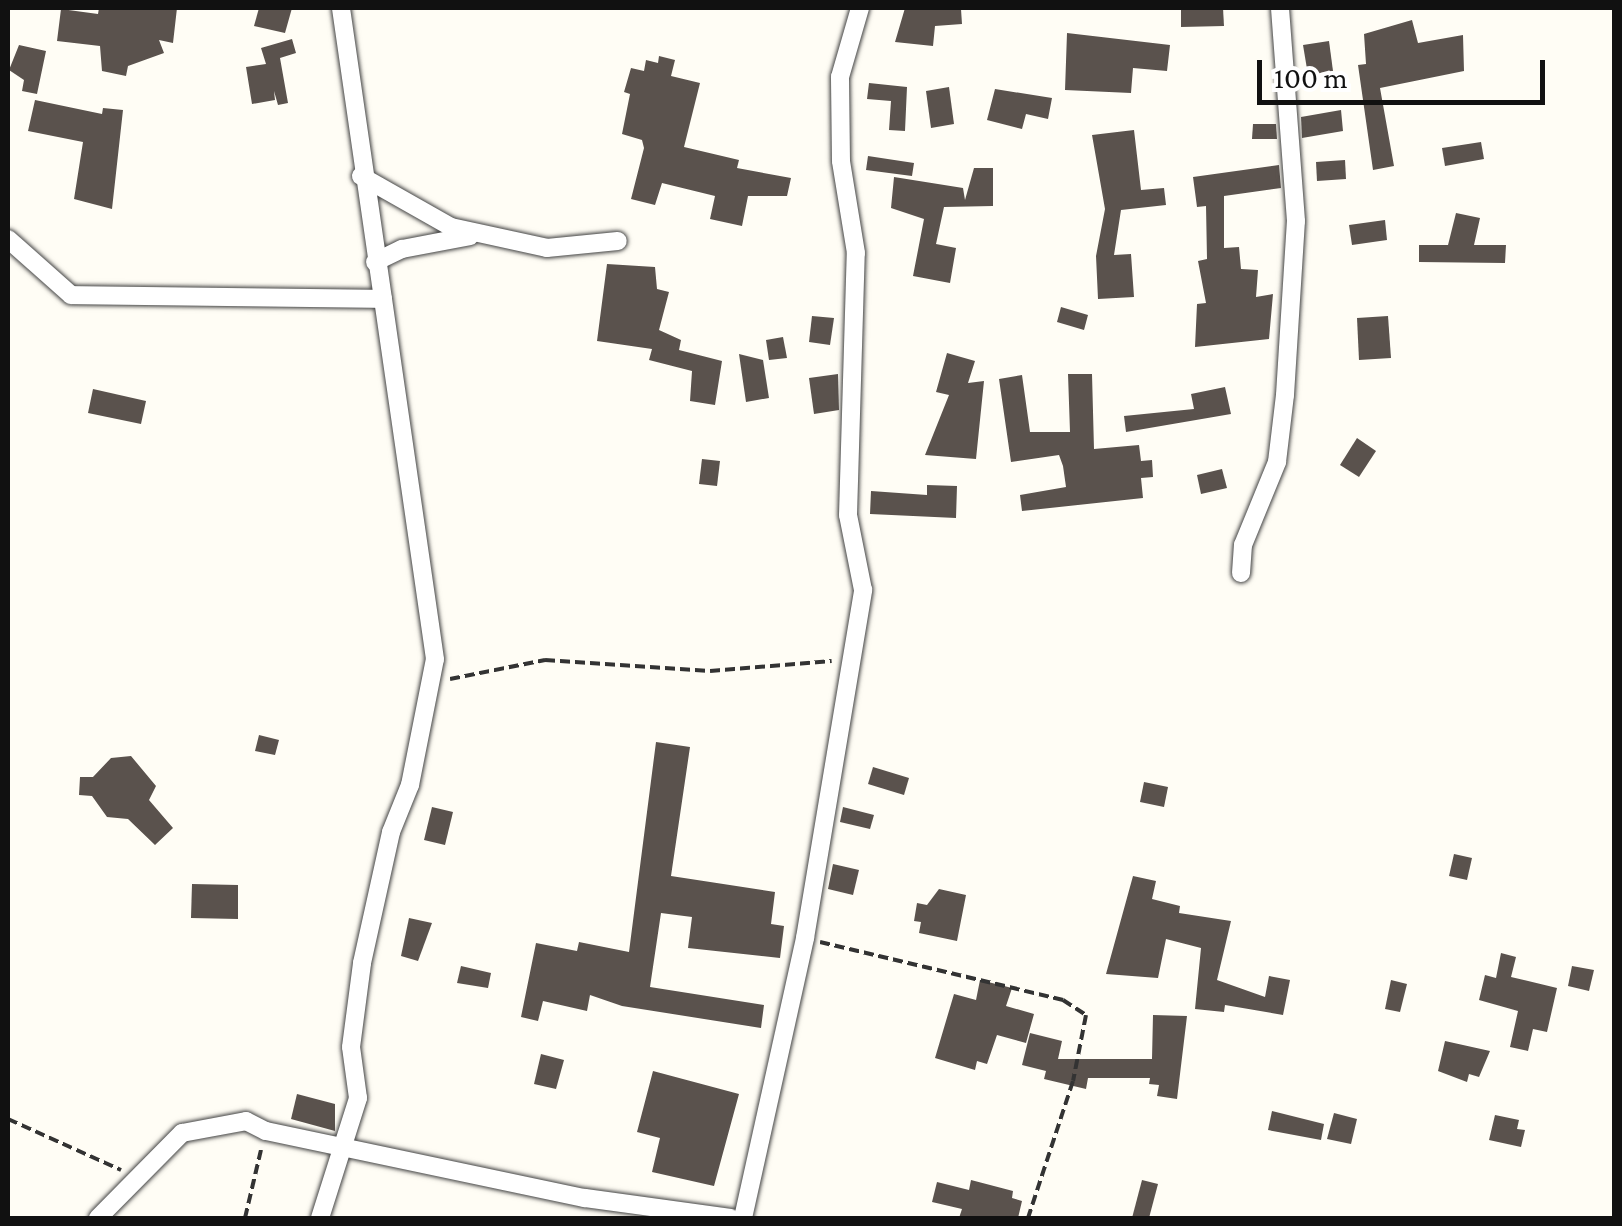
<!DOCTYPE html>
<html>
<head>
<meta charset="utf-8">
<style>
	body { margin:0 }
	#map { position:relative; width:1622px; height:1226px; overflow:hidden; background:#fffdf5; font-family:"Crimson Pro",serif }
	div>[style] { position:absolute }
	.building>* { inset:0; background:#5a524d }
	.path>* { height:4px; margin-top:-2px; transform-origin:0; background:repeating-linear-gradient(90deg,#333 0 10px,transparent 0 15px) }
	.roads { filter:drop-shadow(0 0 2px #444) drop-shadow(0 0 2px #444) }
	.minor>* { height:18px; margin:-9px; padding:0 9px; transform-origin:9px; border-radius:9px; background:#fff }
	span { translate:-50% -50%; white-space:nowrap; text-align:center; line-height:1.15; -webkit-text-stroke:10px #fff; paint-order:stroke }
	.frame { position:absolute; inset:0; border:10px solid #111; pointer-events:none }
	.scale { position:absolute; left:1257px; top:60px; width:288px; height:45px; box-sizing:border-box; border:5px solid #111; border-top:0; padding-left:12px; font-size:30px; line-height:35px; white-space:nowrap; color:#111; -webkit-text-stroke:8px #fff; paint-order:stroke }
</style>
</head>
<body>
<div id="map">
	<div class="building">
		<div style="clip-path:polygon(99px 8px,177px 8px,173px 43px,159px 40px,164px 53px,128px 66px,126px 76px,102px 71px,100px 46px,57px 41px,61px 9px,98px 14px)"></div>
		<div style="clip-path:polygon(259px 8px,292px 8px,285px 33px,254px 26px)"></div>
		<div style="clip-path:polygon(905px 8px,961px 9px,962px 24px,935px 26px,933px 46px,895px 42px)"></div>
		<div style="clip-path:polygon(1181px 8px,1223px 8px,1224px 26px,1181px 27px)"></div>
		<div style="clip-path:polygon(1412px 20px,1418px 43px,1463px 35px,1464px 71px,1380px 88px,1394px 166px,1373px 170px,1358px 65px,1366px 64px,1364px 34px)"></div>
		<div style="clip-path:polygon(1067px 33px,1170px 45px,1167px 71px,1133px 68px,1131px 93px,1065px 90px)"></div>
		<div style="clip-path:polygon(292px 39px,296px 53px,280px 58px,288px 103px,278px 105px,274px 91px,275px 100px,252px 104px,246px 67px,266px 64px,261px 48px)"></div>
		<div style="clip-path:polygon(1329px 41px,1333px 71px,1308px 75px,1303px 45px)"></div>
		<div style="clip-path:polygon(19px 45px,46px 51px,37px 94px,22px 91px,24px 80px,9px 70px)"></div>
		<div style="clip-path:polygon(659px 56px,675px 60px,671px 76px,700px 83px,684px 147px,739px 160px,737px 168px,791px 178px,787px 196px,748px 196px,742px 226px,710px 219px,715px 196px,662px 183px,655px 205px,631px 199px,644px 148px,642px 140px,622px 134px,630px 94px,624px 92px,631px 68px,644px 71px,646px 60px,658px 63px)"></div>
		<div style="clip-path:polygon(869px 83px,907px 87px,905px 131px,889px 130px,891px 101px,867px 99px)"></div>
		<div style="clip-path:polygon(949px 87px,954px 124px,931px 128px,926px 91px)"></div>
		<div style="clip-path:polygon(995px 89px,1052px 98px,1048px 119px,1026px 114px,1022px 129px,987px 120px)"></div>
		<div style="clip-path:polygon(35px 100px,102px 114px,103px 108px,123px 110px,112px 209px,74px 199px,83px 142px,28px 131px)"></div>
		<div style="clip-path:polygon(1341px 110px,1343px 131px,1302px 138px,1301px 117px)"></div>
		<div style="clip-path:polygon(1253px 124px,1276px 124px,1277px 139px,1252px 139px)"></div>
		<div style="clip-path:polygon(1134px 130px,1141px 190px,1164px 188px,1166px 205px,1121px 210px,1114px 255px,1131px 254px,1134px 297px,1098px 299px,1096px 256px,1105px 209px,1092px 135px)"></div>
		<div style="clip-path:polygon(1481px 142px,1484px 159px,1445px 166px,1442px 148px)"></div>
		<div style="clip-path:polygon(868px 156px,914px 163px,912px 176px,866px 170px)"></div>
		<div style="clip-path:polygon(1345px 160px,1346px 179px,1317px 181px,1316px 162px)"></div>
		<div style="clip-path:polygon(1279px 165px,1281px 188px,1224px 196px,1224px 248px,1239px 247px,1241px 269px,1258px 270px,1256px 297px,1273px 294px,1269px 339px,1195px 347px,1197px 304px,1206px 303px,1198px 261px,1207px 259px,1206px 206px,1197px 207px,1193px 177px)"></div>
		<div style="clip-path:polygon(974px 168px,993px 168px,993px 206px,944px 207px,936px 244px,956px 248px,950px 283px,913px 276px,924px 219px,891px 208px,894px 177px,963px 188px,965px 200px)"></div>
		<div style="clip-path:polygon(1456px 213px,1480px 218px,1474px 245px,1506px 245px,1505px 263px,1419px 262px,1419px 245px,1448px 245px)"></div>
		<div style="clip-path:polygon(1385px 220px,1387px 240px,1352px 245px,1349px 225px)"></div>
		<div style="clip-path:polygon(607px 264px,655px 267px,657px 289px,669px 292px,659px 330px,681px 340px,679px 350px,722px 361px,715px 405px,690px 401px,692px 371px,649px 360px,652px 349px,597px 341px)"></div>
		<div style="clip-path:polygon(1061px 307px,1088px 315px,1084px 330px,1057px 322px)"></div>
		<div style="clip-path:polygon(812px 316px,834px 318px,830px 345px,809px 342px)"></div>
		<div style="clip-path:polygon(1388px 316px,1391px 358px,1359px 360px,1357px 318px)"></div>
		<div style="clip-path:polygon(783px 337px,787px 358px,769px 360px,766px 340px)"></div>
		<div style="clip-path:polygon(947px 353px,975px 361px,968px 383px,984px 381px,976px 459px,925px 455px,949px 395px,936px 392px)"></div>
		<div style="clip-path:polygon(739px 354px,763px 360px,769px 398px,746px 402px)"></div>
		<div style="clip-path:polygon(838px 374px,839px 410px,814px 414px,809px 378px)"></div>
		<div style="clip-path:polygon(1068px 374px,1092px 374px,1094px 449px,1139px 445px,1141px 461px,1152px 460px,1153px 477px,1141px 478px,1143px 498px,1022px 511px,1020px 495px,1066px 487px,1063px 466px,1059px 455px,1011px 462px,999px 379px,1022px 375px,1030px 432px,1070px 432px)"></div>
		<div style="clip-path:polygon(1225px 387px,1231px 414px,1126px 432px,1124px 416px,1194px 409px,1191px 394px)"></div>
		<div style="clip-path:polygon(93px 389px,146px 401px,141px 424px,88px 413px)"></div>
		<div style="clip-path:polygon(1357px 438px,1376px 451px,1359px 477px,1340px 465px)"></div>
		<div style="clip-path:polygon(702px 459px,720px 461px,717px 486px,699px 484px)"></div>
		<div style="clip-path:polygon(1222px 469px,1227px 488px,1201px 494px,1197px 475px)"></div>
		<div style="clip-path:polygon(927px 485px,957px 486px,956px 518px,870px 514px,871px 491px,927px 495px)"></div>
		<div style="clip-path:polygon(259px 735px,279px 740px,275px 755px,255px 751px)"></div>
		<div style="clip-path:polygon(656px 742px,690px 747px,671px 876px,775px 892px,771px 924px,784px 926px,780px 958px,688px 948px,692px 917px,661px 913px,650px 987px,764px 1005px,761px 1028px,622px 1006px,590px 995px,587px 1011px,543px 1001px,538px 1021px,521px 1017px,536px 943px,577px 951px,579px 942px,629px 952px)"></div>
		<div style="clip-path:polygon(131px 756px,156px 786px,149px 800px,173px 828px,155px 845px,128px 819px,107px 817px,92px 796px,79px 795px,80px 777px,93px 777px,111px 758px)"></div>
		<div style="clip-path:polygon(873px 767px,909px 778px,904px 795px,868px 784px)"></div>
		<div style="clip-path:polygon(1144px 782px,1168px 787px,1164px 807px,1140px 802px)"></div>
		<div style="clip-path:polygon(432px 807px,453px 812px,445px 845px,424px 840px)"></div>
		<div style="clip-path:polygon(843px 807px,874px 815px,870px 829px,840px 822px)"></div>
		<div style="clip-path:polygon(1454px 854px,1472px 858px,1467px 880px,1449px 876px)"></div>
		<div style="clip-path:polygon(833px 864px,859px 870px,853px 895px,828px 889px)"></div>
		<div style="clip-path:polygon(1133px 876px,1156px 881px,1152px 899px,1180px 906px,1179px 913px,1231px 921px,1217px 980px,1265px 997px,1269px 976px,1290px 980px,1283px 1015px,1225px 1005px,1224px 1012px,1195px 1009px,1201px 948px,1166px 939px,1158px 978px,1106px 974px)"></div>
		<div style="clip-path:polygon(192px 884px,238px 885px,238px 919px,191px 918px)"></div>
		<div style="clip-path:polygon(939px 889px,966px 895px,957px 941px,919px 933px,921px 922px,914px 921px,917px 903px,927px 905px)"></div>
		<div style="clip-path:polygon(409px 918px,432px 923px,418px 961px,401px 956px)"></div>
		<div style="clip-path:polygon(1501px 953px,1516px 957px,1511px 977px,1557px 988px,1547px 1032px,1533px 1029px,1528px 1051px,1510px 1047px,1518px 1011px,1479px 1000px,1485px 975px,1496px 978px)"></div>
		<div style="clip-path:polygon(461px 966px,491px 973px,488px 988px,457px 983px)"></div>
		<div style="clip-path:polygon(1572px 966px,1594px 970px,1589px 991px,1568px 986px)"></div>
		<div style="clip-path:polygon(980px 980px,1012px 988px,1006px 1006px,1034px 1014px,1026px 1043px,997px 1035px,987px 1064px,977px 1061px,975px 1070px,935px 1058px,954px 994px,976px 1000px)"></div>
		<div style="clip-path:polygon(1391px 980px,1407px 984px,1400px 1012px,1385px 1009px)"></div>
		<div style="clip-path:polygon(1153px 1015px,1187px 1016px,1177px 1099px,1157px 1096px,1159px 1085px,1149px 1084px,1150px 1078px,1088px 1078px,1086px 1089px,1044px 1079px,1046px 1071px,1022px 1065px,1030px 1033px,1062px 1041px,1058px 1059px,1152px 1059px)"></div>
		<div style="clip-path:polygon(1445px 1041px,1490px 1051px,1479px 1077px,1469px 1074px,1467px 1082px,1438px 1071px)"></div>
		<div style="clip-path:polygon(541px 1054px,564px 1060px,556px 1089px,534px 1084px)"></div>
		<div style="clip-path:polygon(653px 1071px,739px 1094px,714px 1186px,652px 1172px,660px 1138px,637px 1132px)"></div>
		<div style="clip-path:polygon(297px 1094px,335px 1104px,335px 1131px,291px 1119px)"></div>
		<div style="clip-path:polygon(1272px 1111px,1324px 1124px,1321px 1140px,1268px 1130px)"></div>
		<div style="clip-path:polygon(1334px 1113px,1357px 1119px,1351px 1144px,1327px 1139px)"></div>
		<div style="clip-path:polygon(1495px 1115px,1519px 1120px,1517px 1129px,1525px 1130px,1521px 1147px,1489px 1140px)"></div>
		<div style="clip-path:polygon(971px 1180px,1013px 1191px,1012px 1198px,1022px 1201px,1018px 1218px,959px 1218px,962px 1209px,932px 1202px,937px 1182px,969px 1190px)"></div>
		<div style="clip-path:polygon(1142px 1180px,1158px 1184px,1149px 1218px,1132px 1218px)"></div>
	</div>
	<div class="path">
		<div style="left:450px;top:679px;width:97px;rotate:-11.3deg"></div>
		<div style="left:545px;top:660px;width:165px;rotate:3.8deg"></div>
		<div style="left:710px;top:671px;width:122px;rotate:-4.7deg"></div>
		<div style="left:820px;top:942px;width:250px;rotate:13.4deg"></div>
		<div style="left:1063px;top:1000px;width:27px;rotate:33deg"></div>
		<div style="left:1086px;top:1015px;width:67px;rotate:101.1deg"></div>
		<div style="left:1073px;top:1081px;width:144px;rotate:108.2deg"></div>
		<div style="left:8px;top:1119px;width:124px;rotate:24.3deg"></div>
		<div style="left:245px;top:1218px;width:70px;rotate:-76.8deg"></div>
	</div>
	<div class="roads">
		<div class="minor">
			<div style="left:361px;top:176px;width:103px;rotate:29.5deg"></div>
			<div style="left:451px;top:227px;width:98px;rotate:12.3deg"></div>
			<div style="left:547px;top:248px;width:71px;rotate:-5.6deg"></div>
			<div style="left:8px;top:239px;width:84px;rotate:41.6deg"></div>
			<div style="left:71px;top:295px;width:312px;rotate:0.7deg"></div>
			<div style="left:375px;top:262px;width:30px;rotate:-26deg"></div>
			<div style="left:402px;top:249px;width:69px;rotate:-10.8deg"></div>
			<div style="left:1241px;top:573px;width:28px;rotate:-86deg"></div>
			<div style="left:1243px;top:545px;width:90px;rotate:-67.7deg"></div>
			<div style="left:1277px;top:462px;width:67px;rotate:-83.2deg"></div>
			<div style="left:1285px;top:395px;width:174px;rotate:-86.4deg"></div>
			<div style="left:1296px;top:221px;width:214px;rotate:-94.3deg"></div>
			<div style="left:98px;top:1218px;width:120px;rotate:-45.3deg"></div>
			<div style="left:182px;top:1133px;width:65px;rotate:-10.6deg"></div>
			<div style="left:246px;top:1121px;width:22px;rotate:27deg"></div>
			<div style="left:266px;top:1131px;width:326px;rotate:11.9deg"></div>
			<div style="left:585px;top:1198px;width:147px;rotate:7.8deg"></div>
			<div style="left:320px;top:1218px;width:126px;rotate:-72.4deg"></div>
			<div style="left:358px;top:1098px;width:51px;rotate:-97.8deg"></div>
			<div style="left:351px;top:1047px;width:85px;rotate:-82.5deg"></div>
			<div style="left:362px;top:963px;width:134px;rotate:-77.5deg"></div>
			<div style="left:391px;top:832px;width:51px;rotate:-68deg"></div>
			<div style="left:410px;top:785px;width:128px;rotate:-78.8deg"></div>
			<div style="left:435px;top:659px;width:658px;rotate:-98.22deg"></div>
			<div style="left:743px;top:1218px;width:287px;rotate:-77.5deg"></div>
			<div style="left:805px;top:938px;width:353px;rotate:-80.5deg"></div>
			<div style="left:863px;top:590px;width:76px;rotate:-101.3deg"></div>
			<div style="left:848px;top:515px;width:262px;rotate:-88.3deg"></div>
			<div style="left:856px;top:253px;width:93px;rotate:-99.3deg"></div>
			<div style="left:841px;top:161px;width:84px;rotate:-90.7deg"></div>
			<div style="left:840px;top:77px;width:72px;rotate:-73.8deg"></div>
		</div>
	</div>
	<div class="frame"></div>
	<div class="scale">100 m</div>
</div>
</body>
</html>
